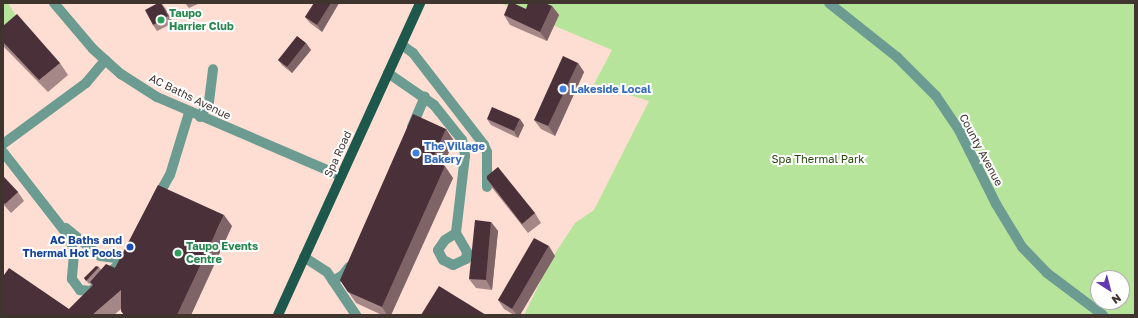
<!DOCTYPE html>
<html>
<head>
<meta charset="utf-8">
<style>
	body { margin:0 }
	#map { position:relative; width:1138px; height:318px; overflow:hidden; background:#feded2; font-family:"Golos Text",sans-serif }
	div>[style] { position:absolute }
	.green>* { inset:0; background:#b7e49b }
	.minor>* { height:10px; margin:-5px; padding:0 5px; transform-origin:5px; border-radius:5px; background:#6c9c91 }
	.major>* { height:10px; margin:-5px; padding:0 5px; transform-origin:5px; border-radius:5px; background:#1e574c }
	.wall>* { inset:0; background:#a48786 }
	.shaded-wall>* { inset:0; background:#7f6467 }
	.building>* { inset:0; background:#493039 }
	.dots>* { width:11px; height:11px; translate:-50% -50%; box-sizing:border-box; border:2px solid #fff; border-radius:50% }
	span { translate:-50% -50%; white-space:nowrap; text-align:center; line-height:1.15; -webkit-text-stroke:4px #fff; paint-order:stroke }
	.leisure-label { font-size:11px; color:#27864d; font-weight:700 }
	.left { translate:0 -50%; text-align:left }
	.shop-label { font-size:11px; color:#366cbe; font-weight:700 }
	.street-label { font-size:11px; color:#40342f }
	.park-label { font-size:11px; color:#28470e }
	.transit-label { font-size:11px; color:#164399; font-weight:700 }
	.right { translate:-100% -50%; text-align:right }
	.frame { position:absolute; inset:0; border:4px solid #40342f; pointer-events:none }
	.north { position:absolute; left:1090px; top:270px; width:40px; height:40px; box-sizing:border-box; background:#fff; border:1px solid #b3aeac; border-radius:50%; rotate:144deg; font-size:11px; font-weight:700; line-height:16px; text-align:center; color:#40342f }
	.north::after { content:''; display:block; margin:auto; width:14px; height:18px; background:#6339b1; clip-path:polygon(50% 0,100% 100%,50% 72%,0 100%) }
</style>
</head>
<body>
<div id="map">
	<div class="green">
		<div style="clip-path:polygon(3px 3px,8px 3px,20px 22px,3px 39px)"></div>
		<div style="clip-path:polygon(evenodd,500px 3px,1135px 3px,1135px 315px,524px 315px,552px 258px,575px 223px,594px 210px,649px 101px,594px 84px,612px 50px,500px 3px,1098px 278px,1122px 278px,1122px 302px,1098px 302px,1098px 278px)"></div>
	</div>
	<div class="minor">
		<div style="left:54px;top:3px;width:60px;rotate:49.7deg"></div>
		<div style="left:93px;top:49px;width:38px;rotate:42deg"></div>
		<div style="left:121px;top:74px;width:43px;rotate:32.6deg"></div>
		<div style="left:157px;top:97px;width:200px;rotate:23.2deg"></div>
		<div style="left:829px;top:3px;width:87px;rotate:38.5deg"></div>
		<div style="left:897px;top:57px;width:55px;rotate:45deg"></div>
		<div style="left:936px;top:96px;width:41px;rotate:55.9deg"></div>
		<div style="left:959px;top:130px;width:83px;rotate:63.4deg"></div>
		<div style="left:996px;top:204px;width:50px;rotate:58.8deg"></div>
		<div style="left:1022px;top:247px;width:36px;rotate:46deg"></div>
		<div style="left:1047px;top:273px;width:70px;rotate:36.9deg"></div>
		<div style="left:402px;top:45px;width:14px;rotate:36deg"></div>
		<div style="left:413px;top:53px;width:116px;rotate:52.3deg"></div>
		<div style="left:484px;top:145px;width:8px;rotate:67deg"></div>
		<div style="left:487px;top:152px;width:35px;rotate:90deg"></div>
		<div style="left:388px;top:73px;width:56px;rotate:34.8deg"></div>
		<div style="left:434px;top:105px;width:45px;rotate:51.3deg"></div>
		<div style="left:462px;top:140px;width:16px;rotate:79deg"></div>
		<div style="left:465px;top:156px;width:78px;rotate:96.7deg"></div>
		<div style="left:456px;top:233px;width:22px;rotate:60deg"></div>
		<div style="left:467px;top:252px;width:7px;rotate:98deg"></div>
		<div style="left:466px;top:259px;width:14px;rotate:155deg"></div>
		<div style="left:453px;top:265px;width:11px;rotate:-153deg"></div>
		<div style="left:443px;top:260px;width:11px;rotate:-117deg"></div>
		<div style="left:438px;top:250px;width:12px;rotate:-55deg"></div>
		<div style="left:445px;top:240px;width:13px;rotate:-32deg"></div>
		<div style="left:200px;top:117px;width:17px;rotate:-59deg"></div>
		<div style="left:209px;top:102px;width:33px;rotate:-83deg"></div>
		<div style="left:412px;top:127px;width:33px;rotate:-67deg"></div>
		<div style="left:3px;top:144px;width:103px;rotate:-36.3deg"></div>
		<div style="left:86px;top:83px;width:30px;rotate:-50deg"></div>
		<div style="left:3px;top:152px;width:109px;rotate:52.1deg"></div>
		<div style="left:70px;top:238px;width:16px;rotate:76deg"></div>
		<div style="left:74px;top:254px;width:25px;rotate:95deg"></div>
		<div style="left:72px;top:279px;width:14px;rotate:54deg"></div>
		<div style="left:80px;top:290px;width:11px;rotate:5deg"></div>
		<div style="left:91px;top:291px;width:47px;rotate:-44.1deg"></div>
		<div style="left:157px;top:198px;width:26px;rotate:-61deg"></div>
		<div style="left:170px;top:175px;width:65px;rotate:-73deg"></div>
		<div style="left:66px;top:228px;width:44px;rotate:39.5deg"></div>
		<div style="left:100px;top:256px;width:24px;rotate:7deg"></div>
		<div style="left:304px;top:257px;width:27px;rotate:33deg"></div>
		<div style="left:327px;top:272px;width:52px;rotate:56deg"></div>
		<div style="left:333px;top:281px;width:12px;rotate:-31deg"></div>
		<div style="left:343px;top:275px;width:10px;rotate:-53deg"></div>
	</div>
	<div class="major">
		<div style="left:278px;top:315px;width:343px;rotate:-65.5deg"></div>
	</div>
	<div class="wall">
		<div style="clip-path:polygon(161px 3px,173px 23px,157px 31px,153px 25px)"></div>
		<div style="clip-path:polygon(185px 3px,200px 3px,189px 8px)"></div>
		<div style="clip-path:polygon(314px 3px,339px 3px,322px 32px,310px 23px,305px 17px)"></div>
		<div style="clip-path:polygon(552px 6px,559px 15px,547px 41px,510px 25px,504px 15px,526px 9px)"></div>
		<div style="clip-path:polygon(3px 26px,60px 63px,68px 75px,48px 92px,3px 46px)"></div>
		<div style="clip-path:polygon(306px 43px,311px 50px,292px 73px,283px 66px,278px 60px)"></div>
		<div style="clip-path:polygon(578px 63px,584px 72px,555px 136px,541px 129px,534px 120px)"></div>
		<div style="clip-path:polygon(487px 119px,524px 125px,518px 138px,491px 125px)"></div>
		<div style="clip-path:polygon(446px 129px,454px 141px,443px 165px,453px 178px,391px 315px,382px 315px,356px 303px,340px 280px)"></div>
		<div style="clip-path:polygon(3px 176px,18px 192px,24px 201px,11px 213px,3px 204px)"></div>
		<div style="clip-path:polygon(487px 179px,535px 213px,541px 223px,528px 233px,493px 189px)"></div>
		<div style="clip-path:polygon(491px 222px,498px 231px,492px 290px,476px 288px,469px 279px)"></div>
		<div style="clip-path:polygon(232px 226px,191px 315px,124px 315px,121px 309px,114px 315px,3px 315px,69px 309px,92px 286px,90px 283px,89px 284px,84px 278px,99px 267px,101px 270px,115px 268px)"></div>
		<div style="clip-path:polygon(555px 256px,520px 315px,514px 315px,504px 309px,498px 300px)"></div>
	</div>
	<div class="shaded-wall">
		<div style="clip-path:polygon(161px 3px,165px 8px,173px 23px,168px 16px)"></div>
		<div style="clip-path:polygon(331px 3px,339px 3px,322px 32px,317px 25px)"></div>
		<div style="clip-path:polygon(552px 6px,559px 15px,547px 41px,540px 32px)"></div>
		<div style="clip-path:polygon(306px 43px,311px 50px,292px 73px,287px 67px)"></div>
		<div style="clip-path:polygon(578px 63px,584px 72px,555px 136px,548px 126px)"></div>
		<div style="clip-path:polygon(520px 119px,524px 125px,518px 138px,514px 131px)"></div>
		<div style="clip-path:polygon(446px 129px,454px 141px,440px 172px,432px 160px)"></div>
		<div style="clip-path:polygon(445px 166px,453px 178px,391px 315px,387px 315px,382px 307px)"></div>
		<div style="clip-path:polygon(224px 215px,232px 226px,191px 315px,177px 315px)"></div>
		<div style="clip-path:polygon(491px 222px,498px 231px,492px 290px,486px 280px)"></div>
		<div style="clip-path:polygon(549px 246px,555px 256px,520px 315px,517px 315px,512px 309px)"></div>
	</div>
	<div class="building">
		<div style="clip-path:polygon(158px 3px,161px 3px,168px 16px,153px 25px,145px 10px)"></div>
		<div style="clip-path:polygon(314px 3px,331px 3px,317px 25px,305px 17px)"></div>
		<div style="clip-path:polygon(509px 3px,513px 3px,526px 9px,528px 3px,545px 3px,552px 6px,540px 32px,504px 15px)"></div>
		<div style="clip-path:polygon(17px 14px,60px 63px,39px 80px,3px 42px,3px 26px)"></div>
		<div style="clip-path:polygon(297px 36px,306px 43px,287px 67px,278px 60px)"></div>
		<div style="clip-path:polygon(563px 56px,578px 63px,548px 126px,534px 120px)"></div>
		<div style="clip-path:polygon(492px 107px,520px 119px,514px 131px,487px 119px)"></div>
		<div style="clip-path:polygon(413px 114px,446px 129px,432px 160px,445px 166px,382px 307px,348px 292px,340px 280px)"></div>
		<div style="clip-path:polygon(498px 167px,535px 213px,522px 224px,487px 179px,487px 176px)"></div>
		<div style="clip-path:polygon(3px 176px,18px 192px,5px 204px,3px 202px)"></div>
		<div style="clip-path:polygon(158px 185px,224px 215px,177px 315px,124px 315px,121px 311px,121px 290px,92px 315px,3px 315px,3px 274px,4px 275px,9px 268px,69px 309px,93px 285px,90px 282px,106px 264px,115px 268px)"></div>
		<div style="clip-path:polygon(475px 220px,491px 222px,486px 280px,469px 279px)"></div>
		<div style="clip-path:polygon(534px 238px,549px 246px,512px 309px,498px 300px)"></div>
		<div style="clip-path:polygon(96px 266px,99px 267px,86px 281px,84px 278px)"></div>
		<div style="clip-path:polygon(439px 286px,486px 315px,421px 315px)"></div>
	</div>
	<div class="dots">
		<div style="left:161px;top:20px;background:#2e9e5b"></div>
		<div style="left:563px;top:89px;background:#3f7fe0"></div>
		<div style="left:416px;top:153px;background:#3f7fe0"></div>
		<div style="left:130px;top:247px;background:#1a4fb4"></div>
		<div style="left:178px;top:253px;background:#2e9e5b"></div>
	</div>
	<div class="leisure-label">
		<span class="left" style="left:169px;top:20px">Taupo<br>Harrier Club</span>
		<span class="left" style="left:186px;top:253px">Taupo Events<br>Centre</span>
	</div>
	<div class="shop-label">
		<span class="left" style="left:571px;top:89px">Lakeside Local</span>
		<span class="left" style="left:424px;top:153px">The Village<br>Bakery</span>
	</div>
	<div class="street-label">
		<span style="left:190px;top:97px;rotate:26deg">AC Baths Avenue</span>
		<span style="left:981px;top:150px;rotate:62deg">County Avenue</span>
		<span style="left:338px;top:154px;rotate:-65deg">Spa Road</span>
	</div>
	<div class="park-label">
		<span style="left:818px;top:159px">Spa Thermal Park</span>
	</div>
	<div class="transit-label">
		<span class="right" style="left:122px;top:247px">AC Baths and<br>Thermal Hot Pools</span>
	</div>
	<div class="frame"></div>
	<div class="north">N</div>
</div>
</body>
</html>
